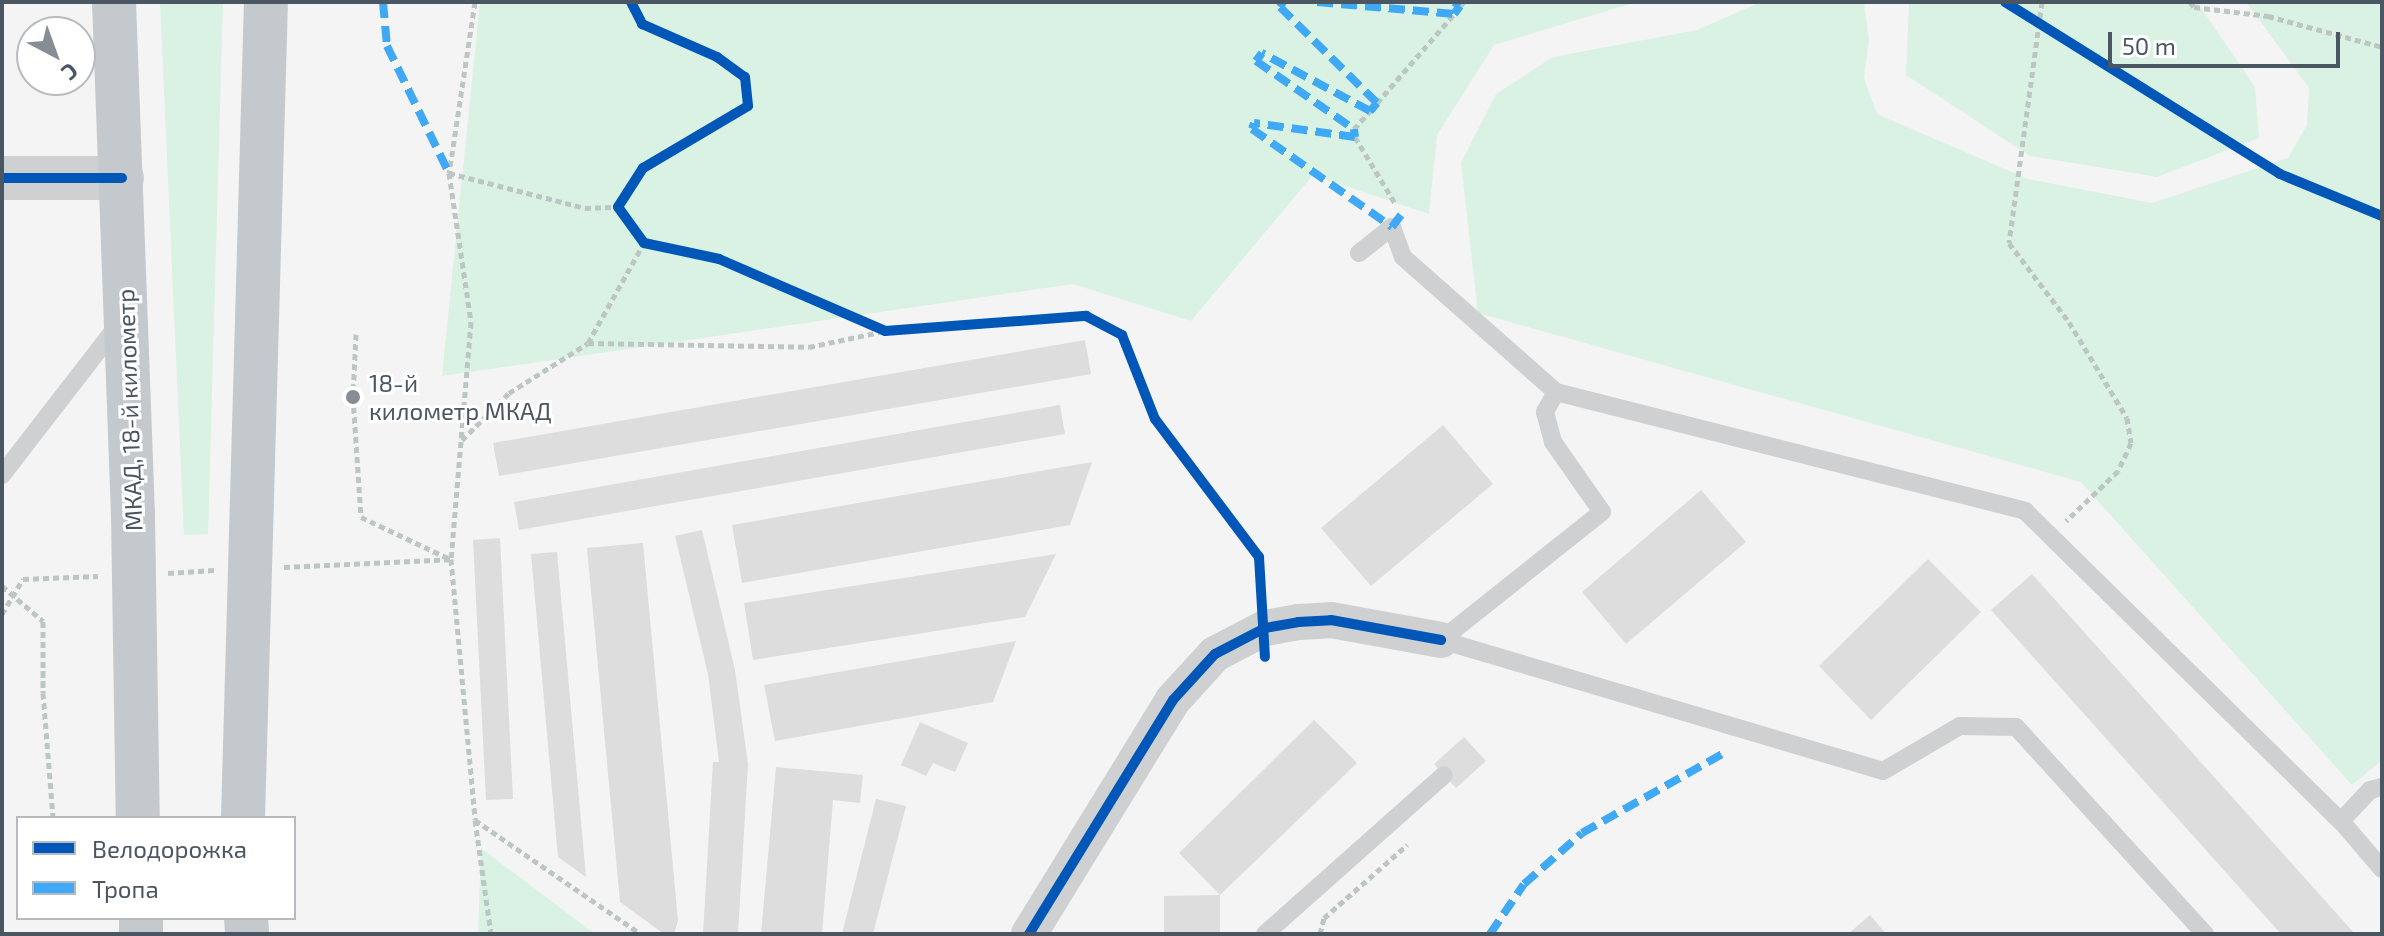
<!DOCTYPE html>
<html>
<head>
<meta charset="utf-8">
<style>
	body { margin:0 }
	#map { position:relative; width:2384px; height:936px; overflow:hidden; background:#f4f4f4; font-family:"Exo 2",sans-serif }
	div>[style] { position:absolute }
	.green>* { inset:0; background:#d9f2e3 }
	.building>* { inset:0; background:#ddddde }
	.path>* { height:5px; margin-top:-2.5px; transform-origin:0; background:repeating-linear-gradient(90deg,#bcc7c4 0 6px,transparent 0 10px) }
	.service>* { height:18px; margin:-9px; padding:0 9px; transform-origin:9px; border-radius:9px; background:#ced0d2 }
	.minor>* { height:36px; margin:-18px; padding:0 18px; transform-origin:18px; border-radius:18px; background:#ced0d2 }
	.tertiary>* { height:44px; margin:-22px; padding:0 22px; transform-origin:22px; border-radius:22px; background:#ced0d2 }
	.trunk>* { height:44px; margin:-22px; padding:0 22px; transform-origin:22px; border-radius:22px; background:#c4c9cd }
	.quiet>* { height:8px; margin-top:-4px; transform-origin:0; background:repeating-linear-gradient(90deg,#3fa9f5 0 16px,transparent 0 24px) }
	.cycleway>* { height:10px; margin:-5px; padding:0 5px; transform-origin:5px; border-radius:5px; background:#0057b8 }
	.dots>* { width:22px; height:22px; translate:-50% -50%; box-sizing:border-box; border:4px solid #fff; border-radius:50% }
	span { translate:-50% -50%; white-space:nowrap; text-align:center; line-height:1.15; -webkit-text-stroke:6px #fff; paint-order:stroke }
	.poi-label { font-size:24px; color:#4a5661 }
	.left { translate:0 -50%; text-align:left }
	.street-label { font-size:24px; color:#4a5661 }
	.frame { position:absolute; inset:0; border:4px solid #4a5661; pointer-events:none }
	.legend { position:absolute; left:16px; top:816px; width:280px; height:104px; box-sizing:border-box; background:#fff; border:2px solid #b7bbc0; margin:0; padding:10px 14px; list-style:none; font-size:24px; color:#4a5661 }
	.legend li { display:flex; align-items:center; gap:16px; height:40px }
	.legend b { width:40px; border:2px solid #b7bbc0 }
	.north { position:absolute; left:16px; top:16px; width:80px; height:80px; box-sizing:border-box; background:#fff; border:2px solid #b7bbc0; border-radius:50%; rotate:139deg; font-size:22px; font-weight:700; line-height:32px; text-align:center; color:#4a5661 }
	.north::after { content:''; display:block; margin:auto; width:28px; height:36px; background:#868d94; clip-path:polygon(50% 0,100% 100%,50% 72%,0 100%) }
	.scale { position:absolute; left:2108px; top:32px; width:232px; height:36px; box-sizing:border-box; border:4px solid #4a5661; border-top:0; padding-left:10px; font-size:24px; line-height:28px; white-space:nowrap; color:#4a5661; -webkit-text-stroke:6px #fff; paint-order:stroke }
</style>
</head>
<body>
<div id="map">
	<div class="green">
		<div style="clip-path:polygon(160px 2px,223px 2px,208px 534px,184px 535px)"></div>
		<div style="clip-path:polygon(480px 2px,1636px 2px,1494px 45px,1437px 135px,1429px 214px,1313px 175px,1191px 321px,1073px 284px,442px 376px)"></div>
		<div style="clip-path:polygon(1761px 2px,1864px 2px,1869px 40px,1864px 78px,1877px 114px,2028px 179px,2152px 203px,2288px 158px,2307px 125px,2309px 88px,2246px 2px,2382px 2px,2382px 760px,2352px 785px,2081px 482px,1478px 313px,1461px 163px,1496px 94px,1553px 57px,1697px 30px)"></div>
		<div style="clip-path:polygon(1909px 2px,2197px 2px,2255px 87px,2259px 138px,2157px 177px,2030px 156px,1906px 75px)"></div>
		<div style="clip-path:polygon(481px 848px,595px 934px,478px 934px)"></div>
	</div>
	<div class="building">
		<div style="clip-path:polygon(1085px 340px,1091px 374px,499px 476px,493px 443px)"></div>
		<div style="clip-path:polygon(1060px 405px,1065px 434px,519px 530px,514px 502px)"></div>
		<div style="clip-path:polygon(1443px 425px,1493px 484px,1371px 586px,1321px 528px)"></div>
		<div style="clip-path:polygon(1092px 462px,1070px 525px,742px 583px,732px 525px)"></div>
		<div style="clip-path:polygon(1701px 490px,1746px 542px,1626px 644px,1582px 592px)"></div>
		<div style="clip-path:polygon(702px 530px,735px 670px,748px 764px,738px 934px,703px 934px,713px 762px,719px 762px,708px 674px,675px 536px)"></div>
		<div style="clip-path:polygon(500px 538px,513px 799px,486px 800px,473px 540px)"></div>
		<div style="clip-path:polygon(643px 543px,678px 921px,674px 934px,664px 934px,620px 902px,587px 548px)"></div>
		<div style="clip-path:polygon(557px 552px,586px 877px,558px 857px,531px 554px)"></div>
		<div style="clip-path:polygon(1056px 554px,1025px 617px,753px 660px,744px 603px)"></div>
		<div style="clip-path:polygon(1928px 559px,1981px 612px,1871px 720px,1819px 666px)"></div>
		<div style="clip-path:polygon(2032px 574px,2355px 934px,2281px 934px,1991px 610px)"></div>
		<div style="clip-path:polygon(1016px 641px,993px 702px,775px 741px,764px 685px)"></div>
		<div style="clip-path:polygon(1314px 720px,1357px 763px,1220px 895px,1179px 853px)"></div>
		<div style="clip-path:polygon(920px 722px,968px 743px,955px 772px,933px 763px,926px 776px,901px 765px)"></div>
		<div style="clip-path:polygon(1464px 737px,1486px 761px,1456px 788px,1434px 764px)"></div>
		<div style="clip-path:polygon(776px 767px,863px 775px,860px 803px,833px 800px,822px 934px,761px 934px)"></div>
		<div style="clip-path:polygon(876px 799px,906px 806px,873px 934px,842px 934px)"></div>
		<div style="clip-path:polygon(1220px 895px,1220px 934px,1164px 934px,1164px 896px)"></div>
		<div style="clip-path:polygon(1870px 915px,1886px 934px,1848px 934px)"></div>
	</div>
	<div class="path">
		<div style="left:475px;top:2px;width:173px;rotate:98.6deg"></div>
		<div style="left:449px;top:173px;width:151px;rotate:81.6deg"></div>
		<div style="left:471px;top:322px;width:238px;rotate:94.8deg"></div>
		<div style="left:451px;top:559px;width:262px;rotate:84.7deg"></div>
		<div style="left:475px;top:820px;width:115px;rotate:82deg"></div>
		<div style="left:2042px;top:2px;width:243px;rotate:97.8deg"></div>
		<div style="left:2009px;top:243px;width:99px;rotate:52.8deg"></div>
		<div style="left:2069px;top:322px;width:112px;rotate:58.9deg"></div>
		<div style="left:2127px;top:418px;width:25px;rotate:81deg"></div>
		<div style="left:2131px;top:443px;width:31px;rotate:115deg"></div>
		<div style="left:2118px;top:471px;width:72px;rotate:136.1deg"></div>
		<div style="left:2190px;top:2px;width:6px;rotate:51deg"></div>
		<div style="left:2194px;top:7px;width:75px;rotate:6.9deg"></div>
		<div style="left:2268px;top:16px;width:118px;rotate:15.2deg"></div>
		<div style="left:1460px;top:6px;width:6px;rotate:-45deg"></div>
		<div style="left:1377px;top:103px;width:118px;rotate:-49.1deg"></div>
		<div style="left:1354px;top:129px;width:24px;rotate:-48deg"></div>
		<div style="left:1355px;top:137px;width:77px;rotate:58.8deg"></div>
		<div style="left:449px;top:173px;width:140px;rotate:14.4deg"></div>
		<div style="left:585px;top:208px;width:33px;rotate:-2deg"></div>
		<div style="left:356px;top:334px;width:63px;rotate:92.7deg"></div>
		<div style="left:353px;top:397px;width:120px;rotate:86.2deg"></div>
		<div style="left:361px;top:517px;width:98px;rotate:25.3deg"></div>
		<div style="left:588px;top:343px;width:221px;rotate:1deg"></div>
		<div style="left:809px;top:347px;width:78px;rotate:-11.9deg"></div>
		<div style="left:462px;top:440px;width:66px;rotate:-45deg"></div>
		<div style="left:509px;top:393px;width:93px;rotate:-32.3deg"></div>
		<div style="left:588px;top:343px;width:115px;rotate:-60.8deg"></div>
		<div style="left:284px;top:567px;width:167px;rotate:-2.7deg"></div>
		<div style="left:168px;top:573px;width:46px;rotate:-3.7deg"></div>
		<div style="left:2px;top:586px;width:54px;rotate:40.5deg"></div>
		<div style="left:43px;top:621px;width:72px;rotate:90deg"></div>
		<div style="left:43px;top:693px;width:125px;rotate:85.4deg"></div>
		<div style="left:2px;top:614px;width:41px;rotate:-59deg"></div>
		<div style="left:23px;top:579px;width:75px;rotate:-2.3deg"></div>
		<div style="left:475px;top:820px;width:201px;rotate:34.5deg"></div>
		<div style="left:1320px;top:934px;width:16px;rotate:-76deg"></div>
		<div style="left:1324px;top:918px;width:111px;rotate:-41.3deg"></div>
	</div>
	<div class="service">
		<div style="left:1359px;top:253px;width:42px;rotate:-38.2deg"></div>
		<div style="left:1392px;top:227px;width:32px;rotate:70deg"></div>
		<div style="left:1403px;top:257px;width:204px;rotate:41.4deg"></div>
		<div style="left:1556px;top:392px;width:23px;rotate:119deg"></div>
		<div style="left:1545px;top:412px;width:31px;rotate:75deg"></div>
		<div style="left:1553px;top:442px;width:85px;rotate:55deg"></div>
		<div style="left:1602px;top:512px;width:206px;rotate:141.5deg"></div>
		<div style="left:1556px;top:392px;width:484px;rotate:14.2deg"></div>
		<div style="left:2025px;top:511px;width:443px;rotate:44.5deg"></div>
		<div style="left:2341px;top:821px;width:63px;rotate:49.5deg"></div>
		<div style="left:2px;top:475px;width:190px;rotate:-52.3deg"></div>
		<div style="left:1441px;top:640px;width:461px;rotate:16.5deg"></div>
		<div style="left:1883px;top:771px;width:89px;rotate:-30.3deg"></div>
		<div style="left:1960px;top:726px;width:56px;rotate:1deg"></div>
		<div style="left:2016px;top:727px;width:280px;rotate:47.6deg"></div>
		<div style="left:2341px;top:821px;width:42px;rotate:-46.9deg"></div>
		<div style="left:2370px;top:790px;width:12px;rotate:-14deg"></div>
		<div style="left:1265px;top:934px;width:239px;rotate:-41.6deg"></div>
	</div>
	<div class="minor">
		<div style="left:1029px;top:934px;width:275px;rotate:-58.4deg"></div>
		<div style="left:1173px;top:700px;width:62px;rotate:-47.6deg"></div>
		<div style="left:1215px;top:654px;width:56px;rotate:-27.5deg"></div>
		<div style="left:1265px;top:628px;width:34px;rotate:-10deg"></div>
		<div style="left:1298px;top:622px;width:33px;rotate:-3deg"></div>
		<div style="left:1331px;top:620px;width:112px;rotate:10.3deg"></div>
	</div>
	<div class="tertiary">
		<div style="left:2px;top:178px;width:120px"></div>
	</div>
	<div class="trunk">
		<div style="left:114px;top:2px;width:513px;rotate:87.88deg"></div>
		<div style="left:133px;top:515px;width:303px;rotate:89.1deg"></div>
		<div style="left:243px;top:818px;width:816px;rotate:-88.39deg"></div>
		<div style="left:141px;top:918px;width:16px;rotate:90deg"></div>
		<div style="left:246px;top:918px;width:16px;rotate:86deg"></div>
	</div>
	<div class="quiet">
		<div style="left:383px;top:2px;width:44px;rotate:84.8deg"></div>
		<div style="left:387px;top:46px;width:141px;rotate:64deg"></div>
		<div style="left:1283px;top:2px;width:6px;rotate:121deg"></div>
		<div style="left:1280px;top:7px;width:136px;rotate:44.7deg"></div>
		<div style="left:1377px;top:103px;width:11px;rotate:131deg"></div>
		<div style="left:1370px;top:111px;width:123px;rotate:-151.8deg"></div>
		<div style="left:1262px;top:53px;width:10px;rotate:127deg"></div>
		<div style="left:1256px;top:61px;width:119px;rotate:34.8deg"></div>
		<div style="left:1354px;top:129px;width:8px;rotate:83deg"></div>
		<div style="left:1355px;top:137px;width:102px;rotate:-172.1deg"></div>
		<div style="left:1254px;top:123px;width:6px;rotate:108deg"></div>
		<div style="left:1252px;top:129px;width:171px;rotate:35deg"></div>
		<div style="left:1392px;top:227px;width:15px;rotate:-53deg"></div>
		<div style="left:1317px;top:2px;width:138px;rotate:5deg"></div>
		<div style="left:1454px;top:14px;width:10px;rotate:-53deg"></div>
		<div style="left:1460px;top:6px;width:7px;rotate:-146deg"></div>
		<div style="left:1490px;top:934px;width:60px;rotate:-55.8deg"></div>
		<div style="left:1524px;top:884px;width:77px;rotate:-41.3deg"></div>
		<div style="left:1582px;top:833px;width:161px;rotate:-29.4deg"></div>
	</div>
	<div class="cycleway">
		<div style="left:631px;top:2px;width:25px;rotate:63deg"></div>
		<div style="left:642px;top:24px;width:82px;rotate:23.7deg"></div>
		<div style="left:717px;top:57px;width:34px;rotate:36deg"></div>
		<div style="left:745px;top:77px;width:29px;rotate:84deg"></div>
		<div style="left:748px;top:106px;width:122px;rotate:149.4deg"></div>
		<div style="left:643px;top:168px;width:46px;rotate:122.7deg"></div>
		<div style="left:618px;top:207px;width:44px;rotate:54.2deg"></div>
		<div style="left:644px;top:243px;width:77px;rotate:12deg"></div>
		<div style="left:719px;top:259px;width:181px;rotate:23.4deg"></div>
		<div style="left:885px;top:331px;width:202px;rotate:-4.3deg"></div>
		<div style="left:1086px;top:316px;width:41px;rotate:27.8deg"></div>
		<div style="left:1122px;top:335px;width:90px;rotate:68.6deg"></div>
		<div style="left:1155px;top:419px;width:173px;rotate:53deg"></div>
		<div style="left:1259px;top:557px;width:100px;rotate:86.6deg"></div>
		<div style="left:2005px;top:2px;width:324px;rotate:32deg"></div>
		<div style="left:2280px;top:174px;width:110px;rotate:22.4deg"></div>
		<div style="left:2px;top:178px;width:120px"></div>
		<div style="left:1029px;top:934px;width:275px;rotate:-58.4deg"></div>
		<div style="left:1173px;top:700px;width:62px;rotate:-47.6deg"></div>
		<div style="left:1215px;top:654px;width:56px;rotate:-27.5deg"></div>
		<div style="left:1265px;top:628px;width:34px;rotate:-10deg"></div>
		<div style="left:1298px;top:622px;width:33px;rotate:-3deg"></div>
		<div style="left:1331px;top:620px;width:112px;rotate:10.3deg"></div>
	</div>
	<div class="dots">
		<div style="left:353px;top:397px;background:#868d94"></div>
	</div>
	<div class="poi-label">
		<span class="left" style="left:369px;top:397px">18-й<br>километр МКАД</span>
	</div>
	<div class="street-label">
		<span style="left:129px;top:410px;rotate:-92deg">МКАД, 18-й километр</span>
	</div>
	<div class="frame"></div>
	<ul class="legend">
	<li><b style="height:10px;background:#0057b8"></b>Велодорожка</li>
	<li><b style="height:10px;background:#3fa9f5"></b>Тропа</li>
	</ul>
	<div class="north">С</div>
	<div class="scale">50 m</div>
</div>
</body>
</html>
